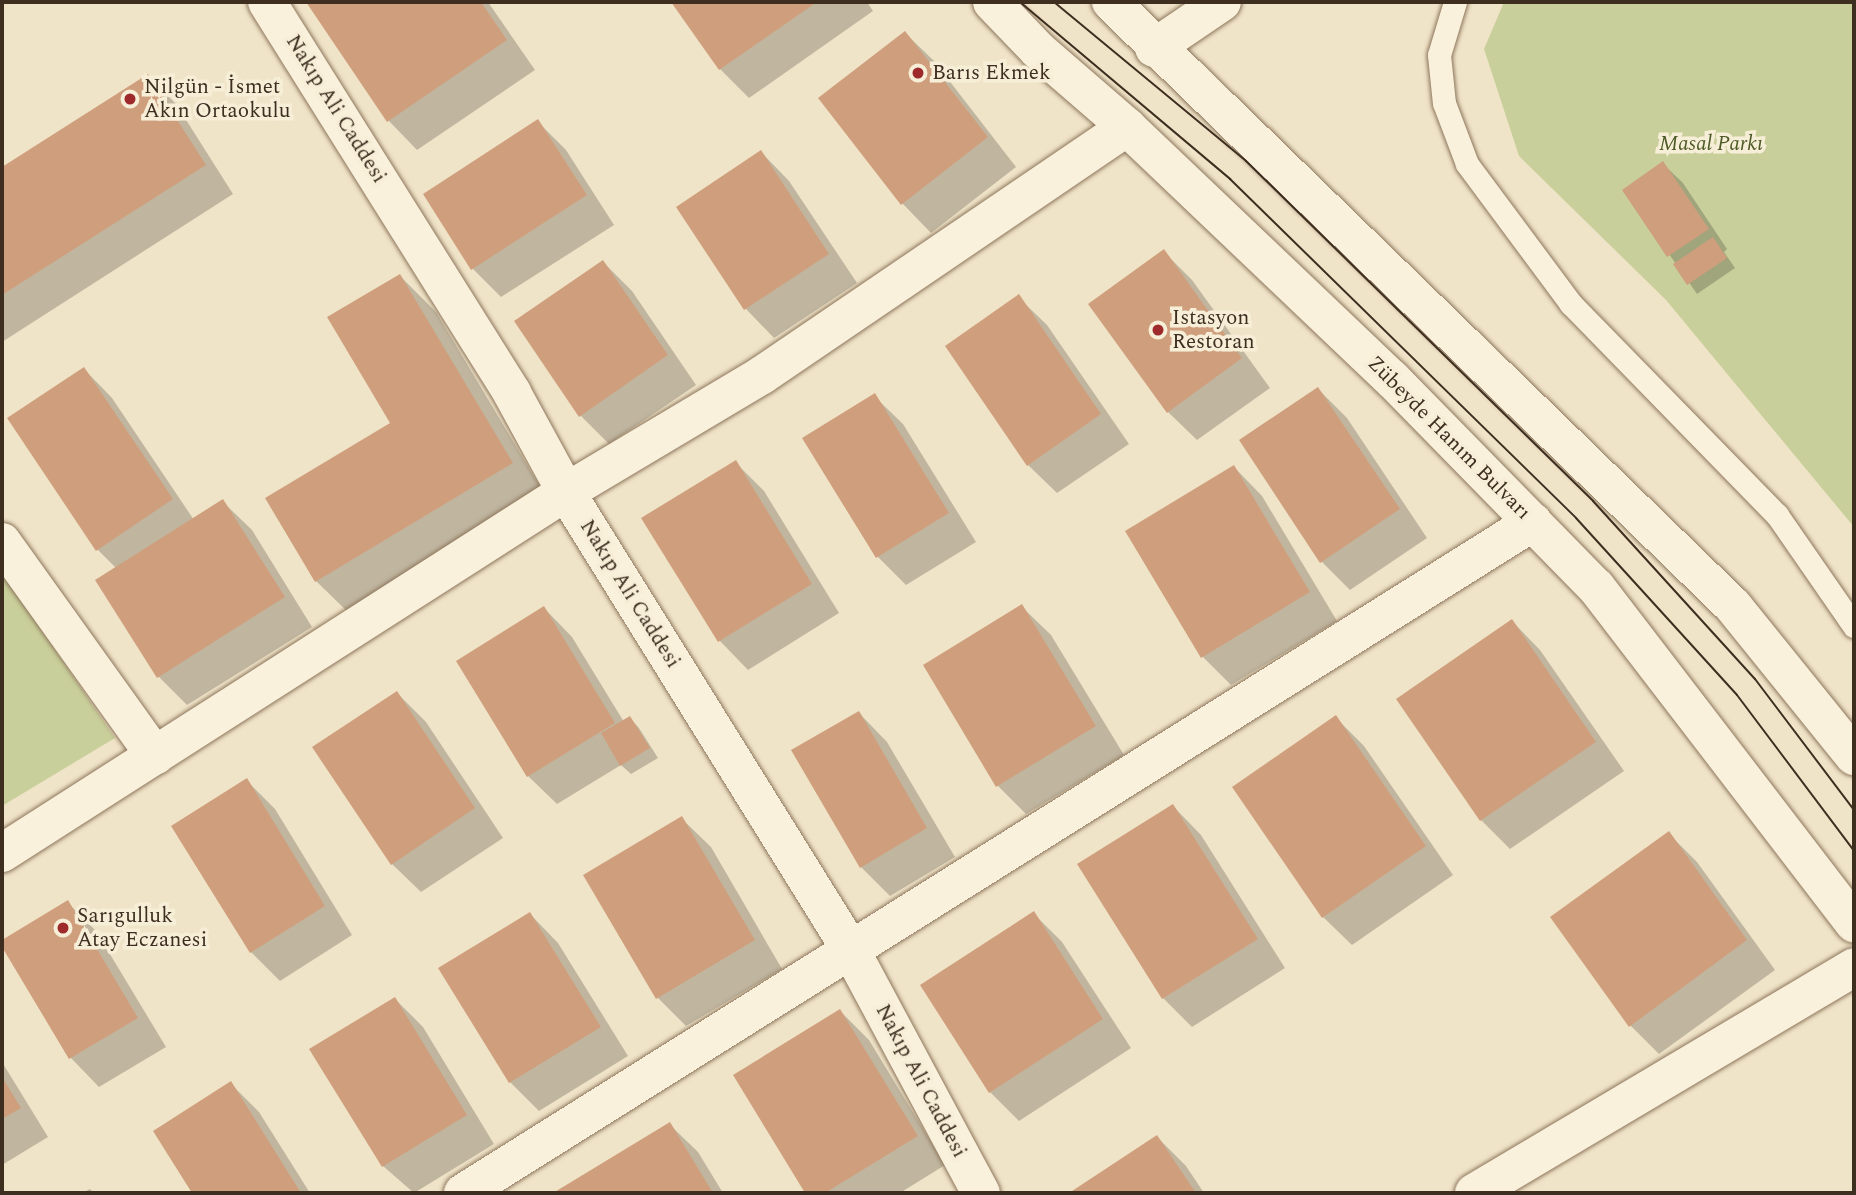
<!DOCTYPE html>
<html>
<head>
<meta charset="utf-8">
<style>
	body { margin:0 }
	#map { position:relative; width:1856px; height:1195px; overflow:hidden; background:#f0e4c8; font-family:Spectral,serif }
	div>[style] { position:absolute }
	.green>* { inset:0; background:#c9cf9b }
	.shadow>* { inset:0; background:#0003 }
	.building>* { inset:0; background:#cf9f7d }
	.roads { filter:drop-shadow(0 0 2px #8d765c) drop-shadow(0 0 2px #8d765c) }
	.service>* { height:23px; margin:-11.5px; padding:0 11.5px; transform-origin:11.5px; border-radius:11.5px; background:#faf1dc }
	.minor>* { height:38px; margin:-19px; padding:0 19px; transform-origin:19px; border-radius:19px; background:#faf1dc }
	.secondary>* { height:38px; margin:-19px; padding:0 19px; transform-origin:19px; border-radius:19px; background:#faf1dc }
	.tram>* { height:2px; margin:-1px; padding:0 1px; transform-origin:1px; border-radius:1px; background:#3d2e20 }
	.dots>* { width:19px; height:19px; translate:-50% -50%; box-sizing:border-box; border:4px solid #f7eed8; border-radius:50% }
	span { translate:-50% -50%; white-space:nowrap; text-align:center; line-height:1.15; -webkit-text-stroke:7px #f7eed8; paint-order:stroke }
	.poi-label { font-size:21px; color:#3d2e20 }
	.left { translate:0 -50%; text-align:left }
	.street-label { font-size:21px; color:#3d2e20 }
	.park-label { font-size:21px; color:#4d5a26; font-style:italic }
	.frame { position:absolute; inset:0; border:4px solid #3d2e20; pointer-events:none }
</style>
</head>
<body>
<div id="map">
	<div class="green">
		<div style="clip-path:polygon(1504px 2px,1854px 2px,1854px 527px,1666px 300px,1519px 156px,1484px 49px)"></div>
		<div style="clip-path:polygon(2px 572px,115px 738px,2px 806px)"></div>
	</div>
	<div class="shadow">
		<div style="clip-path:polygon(308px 2px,488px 2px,535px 70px,417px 150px,389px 121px)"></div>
		<div style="clip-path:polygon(673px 2px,867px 2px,873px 11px,749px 98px,720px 69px)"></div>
		<div style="clip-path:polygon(905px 33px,934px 61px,1016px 167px,931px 233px,903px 204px,821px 99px)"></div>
		<div style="clip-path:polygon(148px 76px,176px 104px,233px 194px,2px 342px,2px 169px)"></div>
		<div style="clip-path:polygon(538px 122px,566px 150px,614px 225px,501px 297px,473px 269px)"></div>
		<div style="clip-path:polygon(761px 152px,789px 181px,857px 283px,774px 338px,746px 309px,678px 207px)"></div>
		<div style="clip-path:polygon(1663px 164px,1683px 183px,1727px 249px,1724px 252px,1735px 268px,1697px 294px,1624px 190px)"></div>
		<div style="clip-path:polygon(1164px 252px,1192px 280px,1270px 388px,1197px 440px,1168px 412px)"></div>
		<div style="clip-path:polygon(603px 262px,632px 291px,696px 385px,609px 444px,581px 416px)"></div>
		<div style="clip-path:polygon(400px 276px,436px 312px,548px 500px,353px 617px,316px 581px,393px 424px)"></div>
		<div style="clip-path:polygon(1018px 297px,1047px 325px,1129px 444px,1057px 493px,1028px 465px)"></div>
		<div style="clip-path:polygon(84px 369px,112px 398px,194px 520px,223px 502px,252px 530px,312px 627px,187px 705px,158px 676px,116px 568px,98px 550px)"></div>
		<div style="clip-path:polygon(1318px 389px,1347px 418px,1427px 538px,1350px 590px,1322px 562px)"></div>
		<div style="clip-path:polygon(874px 396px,903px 424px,976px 542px,906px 585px,878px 557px)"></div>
		<div style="clip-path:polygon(735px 462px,764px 491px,839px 613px,748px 670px,720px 641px)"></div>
		<div style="clip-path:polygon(1234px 467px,1262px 496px,1337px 621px,1231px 685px,1202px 656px)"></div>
		<div style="clip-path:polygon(1022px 607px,1051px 635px,1124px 755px,1026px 814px,997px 785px)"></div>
		<div style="clip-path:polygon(544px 608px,572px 637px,624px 722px,630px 718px,639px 728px,658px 758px,631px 774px,621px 765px,557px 804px,528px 776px)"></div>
		<div style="clip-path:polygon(1512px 621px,1540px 650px,1624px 771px,1510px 849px,1481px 820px,1398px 699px)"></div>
		<div style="clip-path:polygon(397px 693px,426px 722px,503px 838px,421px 892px,392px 864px)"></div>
		<div style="clip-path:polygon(859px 713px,887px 742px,955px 857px,890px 896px,861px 867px)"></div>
		<div style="clip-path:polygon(1335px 717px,1364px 746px,1453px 875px,1352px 945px,1323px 917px)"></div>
		<div style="clip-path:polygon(246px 780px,275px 809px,352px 935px,280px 981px,251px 952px)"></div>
		<div style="clip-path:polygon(1173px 806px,1201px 835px,1285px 968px,1192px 1027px,1163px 998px)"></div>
		<div style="clip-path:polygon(682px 819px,711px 847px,782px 969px,686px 1026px,657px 997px)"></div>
		<div style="clip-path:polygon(1668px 833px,1697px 862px,1775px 970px,1659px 1054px,1630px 1025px)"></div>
		<div style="clip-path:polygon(67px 902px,96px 931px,166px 1047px,99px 1087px,71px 1058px,2px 944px)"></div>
		<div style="clip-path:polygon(530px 914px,558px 943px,628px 1056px,539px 1111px,510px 1082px)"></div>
		<div style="clip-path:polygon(1034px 914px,1062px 942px,1131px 1048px,1019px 1121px,990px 1092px,922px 985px)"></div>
		<div style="clip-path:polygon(395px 999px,423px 1027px,494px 1144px,414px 1193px,383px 1166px)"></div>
		<div style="clip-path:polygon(840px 1011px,869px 1040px,945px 1165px,900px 1193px,807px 1193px,735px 1076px)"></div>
		<div style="clip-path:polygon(2px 1062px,48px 1137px,2px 1165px)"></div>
		<div style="clip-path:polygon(230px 1083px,259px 1112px,310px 1193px,194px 1193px,155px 1131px)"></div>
		<div style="clip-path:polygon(669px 1124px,698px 1152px,723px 1193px,558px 1193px)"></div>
		<div style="clip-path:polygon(1157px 1137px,1186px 1166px,1204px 1193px,1072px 1193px)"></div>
		<div style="clip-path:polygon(90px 1189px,94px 1193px,82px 1193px)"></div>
	</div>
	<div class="building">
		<div style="clip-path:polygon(306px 2px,481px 2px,507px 40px,387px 122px)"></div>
		<div style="clip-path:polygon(671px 2px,817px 2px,719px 70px)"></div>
		<div style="clip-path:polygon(905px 31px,988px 137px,901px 205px,818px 98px)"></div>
		<div style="clip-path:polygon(148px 74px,206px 165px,2px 295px,2px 167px)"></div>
		<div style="clip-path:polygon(538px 119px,587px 195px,471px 270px,423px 194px)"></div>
		<div style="clip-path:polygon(761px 150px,829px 254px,744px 310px,676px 207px)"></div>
		<div style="clip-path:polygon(1663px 161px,1709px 229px,1667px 257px,1622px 190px)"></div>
		<div style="clip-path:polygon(1713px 237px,1727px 258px,1687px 285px,1673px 264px)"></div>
		<div style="clip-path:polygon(1164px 249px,1242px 358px,1167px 413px,1088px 304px)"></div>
		<div style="clip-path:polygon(603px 260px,668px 355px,579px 417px,514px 321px)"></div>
		<div style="clip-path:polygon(400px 274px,513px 463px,315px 582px,265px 498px,390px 423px,327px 317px)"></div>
		<div style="clip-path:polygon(1019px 294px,1101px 414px,1027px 466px,945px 346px)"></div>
		<div style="clip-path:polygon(84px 367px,173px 499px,96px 551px,7px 418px)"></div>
		<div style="clip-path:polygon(1318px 387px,1400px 509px,1320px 563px,1239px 440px)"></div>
		<div style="clip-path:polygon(875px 393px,949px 513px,876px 558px,802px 438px)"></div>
		<div style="clip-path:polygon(736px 460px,812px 584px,718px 642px,641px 518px)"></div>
		<div style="clip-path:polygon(1234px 465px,1310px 592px,1201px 658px,1125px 531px)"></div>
		<div style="clip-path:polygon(223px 499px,285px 597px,157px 678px,95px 580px)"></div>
		<div style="clip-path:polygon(1022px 604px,1096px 726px,996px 787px,923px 665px)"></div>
		<div style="clip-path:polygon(544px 606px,615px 723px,527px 777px,456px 661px)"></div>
		<div style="clip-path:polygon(1512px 619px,1596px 742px,1480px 821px,1396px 699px)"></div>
		<div style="clip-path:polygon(397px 691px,475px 808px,391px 865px,312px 747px)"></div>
		<div style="clip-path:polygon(859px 711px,927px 828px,860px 868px,791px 750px)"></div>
		<div style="clip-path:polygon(1336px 715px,1426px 846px,1322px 918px,1232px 787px)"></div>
		<div style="clip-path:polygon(630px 716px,650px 748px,620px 766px,601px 733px)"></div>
		<div style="clip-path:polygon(247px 778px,325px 906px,250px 953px,171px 826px)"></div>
		<div style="clip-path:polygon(1173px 804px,1258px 939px,1162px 999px,1077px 864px)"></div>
		<div style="clip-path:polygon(682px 816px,755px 940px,656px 999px,583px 875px)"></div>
		<div style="clip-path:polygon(1669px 831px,1747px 940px,1629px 1027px,1550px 917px)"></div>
		<div style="clip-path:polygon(68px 900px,138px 1018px,69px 1059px,2px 947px,2px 940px)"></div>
		<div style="clip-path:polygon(1034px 911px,1103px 1019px,989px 1093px,920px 985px)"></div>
		<div style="clip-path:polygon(530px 912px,601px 1027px,509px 1083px,438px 968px)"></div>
		<div style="clip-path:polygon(395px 997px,467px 1115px,382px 1167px,309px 1049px)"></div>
		<div style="clip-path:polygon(840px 1009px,918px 1136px,825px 1193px,805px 1193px,733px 1075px)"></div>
		<div style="clip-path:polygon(2px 1077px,21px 1108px,2px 1119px)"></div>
		<div style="clip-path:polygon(231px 1081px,301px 1193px,192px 1193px,153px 1131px)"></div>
		<div style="clip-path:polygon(670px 1122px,713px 1193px,553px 1193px)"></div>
		<div style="clip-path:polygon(1157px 1135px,1196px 1193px,1069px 1193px)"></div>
	</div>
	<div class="roads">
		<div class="service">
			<div style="left:1455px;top:2px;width:55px;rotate:106.8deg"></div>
			<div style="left:1439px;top:55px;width:48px;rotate:84.1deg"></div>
			<div style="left:1444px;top:103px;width:65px;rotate:69.3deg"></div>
			<div style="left:1467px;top:164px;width:174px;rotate:53.4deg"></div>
			<div style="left:1571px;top:304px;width:295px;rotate:45.7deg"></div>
			<div style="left:1777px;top:515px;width:135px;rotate:55.3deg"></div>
		</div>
		<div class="minor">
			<div style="left:267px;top:2px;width:461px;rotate:57.9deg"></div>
			<div style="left:512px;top:393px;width:113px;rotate:61.4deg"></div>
			<div style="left:566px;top:492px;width:536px;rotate:58.12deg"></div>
			<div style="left:849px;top:947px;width:279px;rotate:61.8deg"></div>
			<div style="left:1154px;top:48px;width:82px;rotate:-34.1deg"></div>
			<div style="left:2px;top:542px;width:263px;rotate:54.4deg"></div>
			<div style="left:2px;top:853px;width:670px;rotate:-32.62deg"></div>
			<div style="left:566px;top:492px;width:228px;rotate:-30.8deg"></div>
			<div style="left:762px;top:375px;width:441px;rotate:-34.2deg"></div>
			<div style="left:463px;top:1193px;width:1263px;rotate:-32.09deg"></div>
			<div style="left:1474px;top:1193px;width:442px;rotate:-30.7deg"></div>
		</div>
		<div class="secondary">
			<div style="left:992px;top:2px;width:66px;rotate:46.2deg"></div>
			<div style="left:1038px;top:50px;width:118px;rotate:40.9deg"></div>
			<div style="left:1127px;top:127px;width:366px;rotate:43.6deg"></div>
			<div style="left:1392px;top:379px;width:291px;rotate:45.6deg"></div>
			<div style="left:1596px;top:587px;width:424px;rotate:52.5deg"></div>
			<div style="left:1111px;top:2px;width:867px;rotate:44.16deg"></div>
			<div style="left:1733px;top:606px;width:193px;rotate:51.1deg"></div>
		</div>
	</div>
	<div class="tram">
		<div style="left:1020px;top:2px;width:275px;rotate:40.1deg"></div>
		<div style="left:1230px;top:179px;width:484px;rotate:44.4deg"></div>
		<div style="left:1576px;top:518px;width:239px;rotate:47.7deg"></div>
		<div style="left:1737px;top:695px;width:195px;rotate:53.1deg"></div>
		<div style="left:1054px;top:2px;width:249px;rotate:39.6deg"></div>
		<div style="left:1246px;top:161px;width:486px;rotate:44.4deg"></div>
		<div style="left:1593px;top:501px;width:241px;rotate:47.7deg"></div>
		<div style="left:1755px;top:679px;width:164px;rotate:52.9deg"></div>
	</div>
	<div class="dots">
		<div style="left:918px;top:73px;background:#9e2a2b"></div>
		<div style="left:130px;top:99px;background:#9e2a2b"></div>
		<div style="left:1158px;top:330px;background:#9e2a2b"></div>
		<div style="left:63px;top:928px;background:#9e2a2b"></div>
	</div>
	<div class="poi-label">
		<span class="left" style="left:932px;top:73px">Barıs Ekmek</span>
		<span class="left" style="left:144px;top:99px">Nilgün - İsmet<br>Akın Ortaokulu</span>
		<span class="left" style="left:1172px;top:330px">Istasyon<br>Restoran</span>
		<span class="left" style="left:77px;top:928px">Sarıgulluk<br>Atay Eczanesi</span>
	</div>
	<div class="street-label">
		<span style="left:336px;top:109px;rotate:58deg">Nakıp Ali Caddesi</span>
		<span style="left:1449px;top:438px;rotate:45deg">Zübeyde Hanım Bulvarı</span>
		<span style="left:630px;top:594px;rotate:58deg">Nakıp Ali Caddesi</span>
		<span style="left:921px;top:1081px;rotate:62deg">Nakıp Ali Caddesi</span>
	</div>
	<div class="park-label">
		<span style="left:1711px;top:144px">Masal Parkı</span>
	</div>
	<div class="frame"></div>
</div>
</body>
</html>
